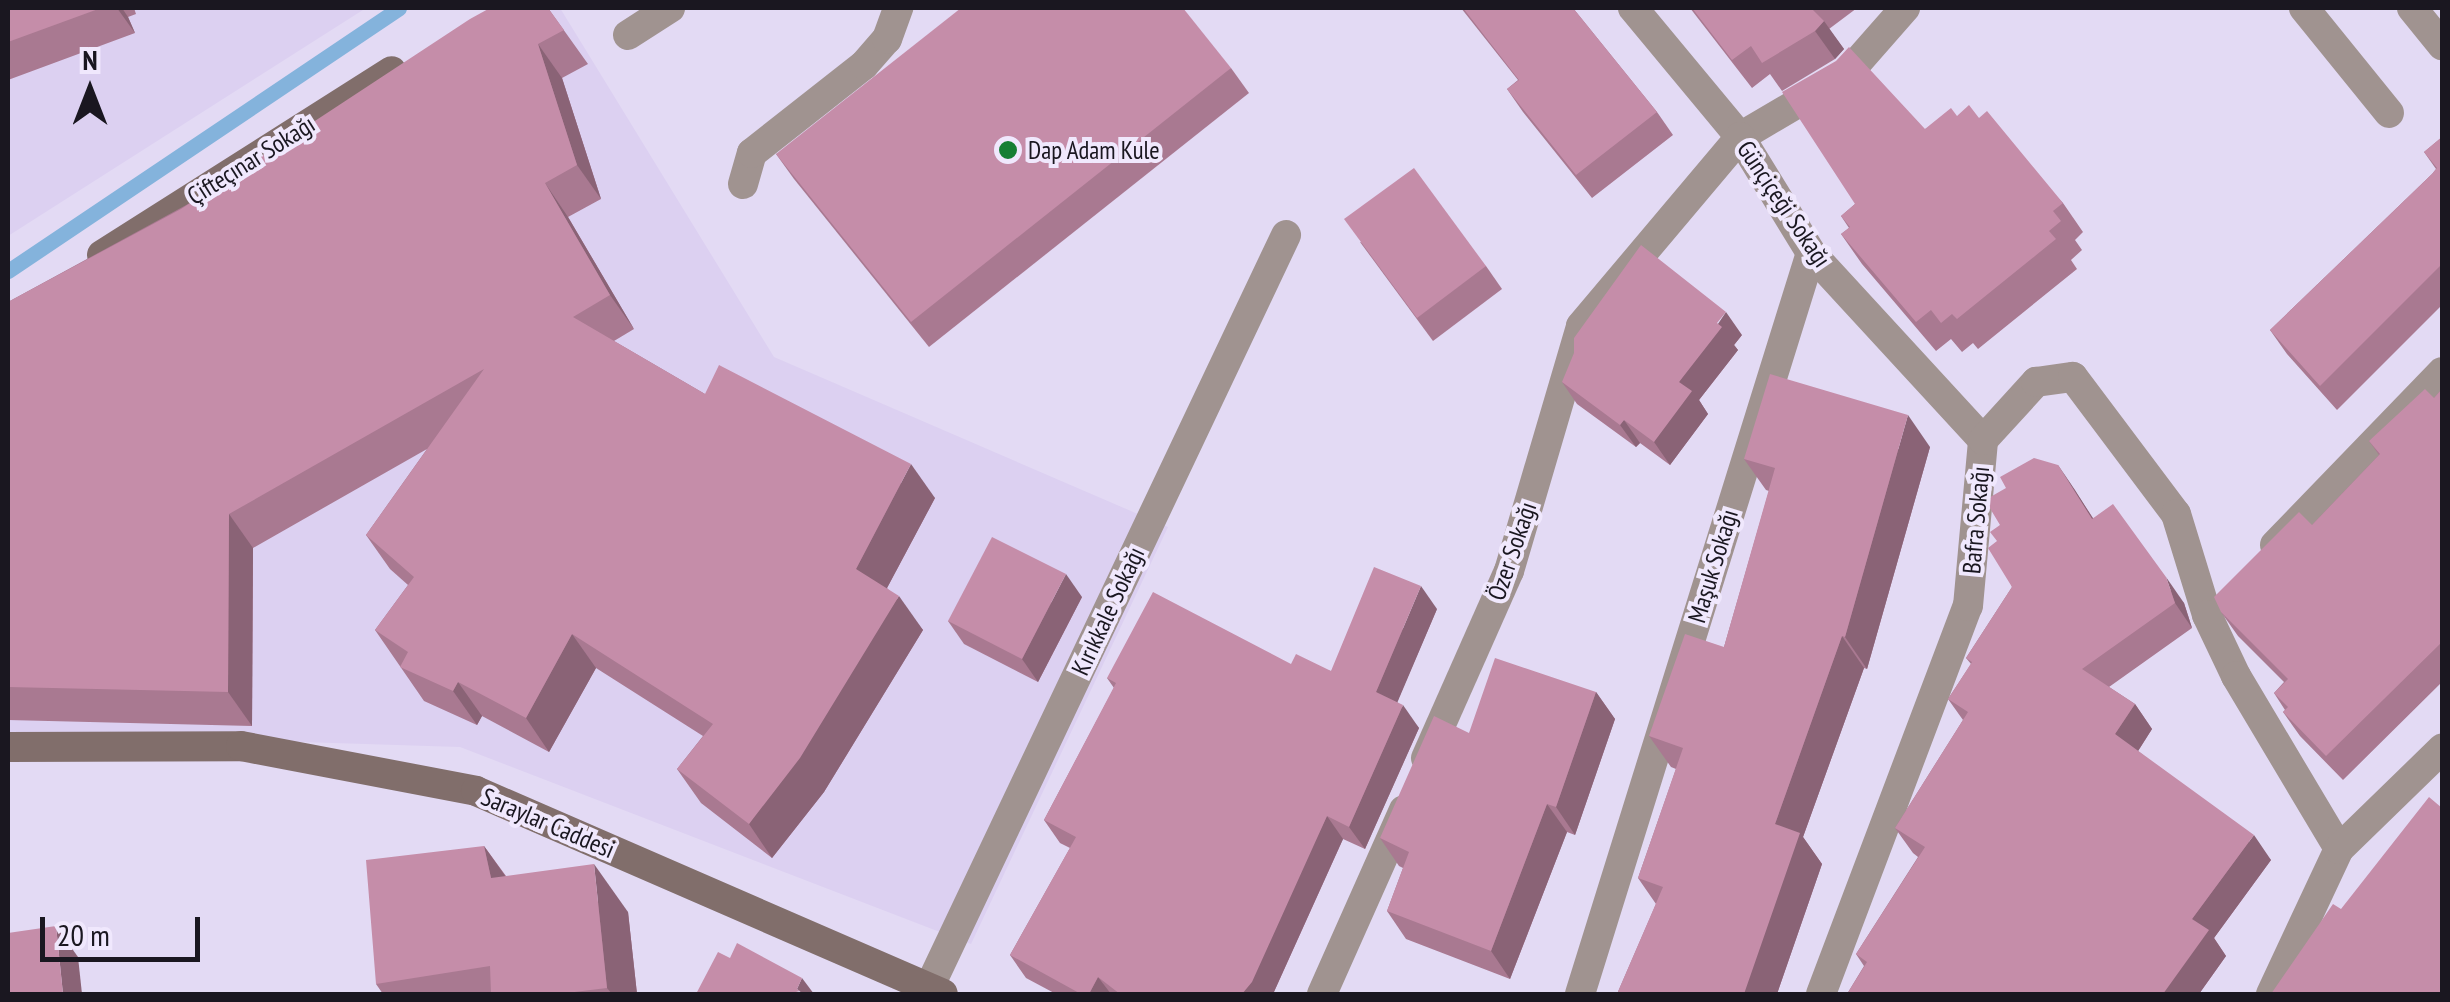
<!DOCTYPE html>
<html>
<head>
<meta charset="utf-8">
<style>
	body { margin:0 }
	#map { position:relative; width:2450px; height:1002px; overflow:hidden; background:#e3daf4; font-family:"PT Sans Narrow",sans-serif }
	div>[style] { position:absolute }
	.built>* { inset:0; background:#dcd0f1 }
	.stream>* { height:15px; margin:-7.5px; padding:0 7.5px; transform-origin:7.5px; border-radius:7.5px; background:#84b3dc }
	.lane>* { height:30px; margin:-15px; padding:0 15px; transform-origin:15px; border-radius:15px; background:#a09390 }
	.street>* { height:30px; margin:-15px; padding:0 15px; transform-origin:15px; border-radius:15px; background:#a09390 }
	.secondary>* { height:30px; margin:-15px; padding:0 15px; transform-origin:15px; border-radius:15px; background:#816e6b }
	.wall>* { inset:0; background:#a97991 }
	.shaded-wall>* { inset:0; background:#8a6376 }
	.building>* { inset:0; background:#c58da9 }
	.dots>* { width:28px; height:28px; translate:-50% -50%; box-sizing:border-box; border:5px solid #f0e8fd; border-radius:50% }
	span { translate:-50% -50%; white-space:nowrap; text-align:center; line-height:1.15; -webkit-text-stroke:8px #f0e8fd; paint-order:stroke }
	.poi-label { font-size:25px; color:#1a1720 }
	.left { translate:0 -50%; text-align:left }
	.street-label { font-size:25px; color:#1a1720 }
	.frame { position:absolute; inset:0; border:10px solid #1a1720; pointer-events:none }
	.north { position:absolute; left:40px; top:40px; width:100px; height:100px; -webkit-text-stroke:8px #f0e8fd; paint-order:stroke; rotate:0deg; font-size:28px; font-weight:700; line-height:40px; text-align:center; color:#1a1720 }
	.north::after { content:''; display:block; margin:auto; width:35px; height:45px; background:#1a1720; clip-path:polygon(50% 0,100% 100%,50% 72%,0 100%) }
	.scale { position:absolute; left:40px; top:917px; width:160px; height:45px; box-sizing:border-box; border:5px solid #1a1720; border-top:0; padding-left:12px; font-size:30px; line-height:35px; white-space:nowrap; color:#1a1720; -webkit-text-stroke:8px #f0e8fd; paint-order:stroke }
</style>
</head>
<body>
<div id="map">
	<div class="built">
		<div style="clip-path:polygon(8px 8px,366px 8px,8px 236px)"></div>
		<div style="clip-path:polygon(551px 8px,560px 8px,774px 357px,1168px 527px,971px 944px,460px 747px,8px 733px,8px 350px)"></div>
	</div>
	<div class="stream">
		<div style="left:8px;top:271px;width:471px;rotate:-33.9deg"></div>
	</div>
	<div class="lane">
		<div style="left:2304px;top:8px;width:135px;rotate:51deg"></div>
		<div style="left:628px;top:35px;width:50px;rotate:-32.7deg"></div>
		<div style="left:1740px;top:137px;width:124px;rotate:-30.5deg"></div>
		<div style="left:1847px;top:74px;width:88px;rotate:-48.7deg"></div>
		<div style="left:743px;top:184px;width:32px;rotate:-74deg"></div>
		<div style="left:752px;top:153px;width:142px;rotate:-38.2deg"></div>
		<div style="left:864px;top:65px;width:35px;rotate:-49deg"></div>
		<div style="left:887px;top:39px;width:33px;rotate:-70deg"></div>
	</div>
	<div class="street">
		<div style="left:1633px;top:8px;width:168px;rotate:50.3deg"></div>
		<div style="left:1740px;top:137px;width:136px;rotate:58.5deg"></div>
		<div style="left:1811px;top:253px;width:254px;rotate:47.4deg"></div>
		<div style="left:2412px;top:8px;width:48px;rotate:51deg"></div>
		<div style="left:2275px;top:545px;width:240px;rotate:-46deg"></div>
		<div style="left:1426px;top:758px;width:205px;rotate:-66.1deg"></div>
		<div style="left:1509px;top:571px;width:255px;rotate:-73.6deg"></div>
		<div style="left:1581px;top:326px;width:247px;rotate:-49.9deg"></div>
		<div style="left:926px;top:994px;width:840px;rotate:-64.62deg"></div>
		<div style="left:1322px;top:994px;width:201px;rotate:-66deg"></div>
		<div style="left:1580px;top:994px;width:776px;rotate:-72.69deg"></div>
		<div style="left:1821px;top:994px;width:415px;rotate:-69.3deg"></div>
		<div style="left:1968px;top:606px;width:167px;rotate:-84.8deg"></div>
		<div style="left:1983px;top:440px;width:79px;rotate:-47.6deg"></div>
		<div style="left:2036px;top:382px;width:37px;rotate:-8deg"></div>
		<div style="left:2073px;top:377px;width:171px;rotate:53.1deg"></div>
		<div style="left:2176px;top:514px;width:106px;rotate:72.9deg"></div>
		<div style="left:2207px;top:615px;width:68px;rotate:64.6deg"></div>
		<div style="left:2236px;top:676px;width:201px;rotate:59.2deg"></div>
		<div style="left:2271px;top:994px;width:160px;rotate:-64.9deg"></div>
		<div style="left:2339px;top:849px;width:144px;rotate:-44.2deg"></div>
	</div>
	<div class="secondary">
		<div style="left:102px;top:255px;width:343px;rotate:-32.4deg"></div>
		<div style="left:8px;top:747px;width:233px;rotate:-0.2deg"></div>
		<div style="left:241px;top:746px;width:239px;rotate:10.8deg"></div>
		<div style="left:476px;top:791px;width:509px;rotate:23.49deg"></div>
	</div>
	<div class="wall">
		<div style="clip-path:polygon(8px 8px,134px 8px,136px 14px,128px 17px,135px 33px,8px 80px)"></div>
		<div style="clip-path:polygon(548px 8px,588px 64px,562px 78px,601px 199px,568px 217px,634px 329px,614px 341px,705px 394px,935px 498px,887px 588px,923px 630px,824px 792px,772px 858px,701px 803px,677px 769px,703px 736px,596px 668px,549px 752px,482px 716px,477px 725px,424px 701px,375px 630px,408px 585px,390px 569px,366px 535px,427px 449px,253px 548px,252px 726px,8px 720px,8px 302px)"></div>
		<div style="clip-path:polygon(1461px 8px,1573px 8px,1657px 112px,1673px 135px,1592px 198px,1523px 112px,1507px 89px,1518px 80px)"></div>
		<div style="clip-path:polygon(1690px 8px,1857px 8px,1829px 29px,1844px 49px,1835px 59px,1782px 91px,1770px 74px,1752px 88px)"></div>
		<div style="clip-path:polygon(1231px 68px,1249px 93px,929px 347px,794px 179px,776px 154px)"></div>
		<div style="clip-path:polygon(1957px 116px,1979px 118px,2063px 203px,2083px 232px,2075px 240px,2082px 250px,2071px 260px,2077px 269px,1978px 349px,1973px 343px,1962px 352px,1951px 339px,1936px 351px,1862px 264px,1841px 234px,1849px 228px,1841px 216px,1855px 204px,1925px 129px)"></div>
		<div style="clip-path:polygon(2442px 137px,2442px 305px,2337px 410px,2287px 354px,2270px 330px,2432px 174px,2436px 169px,2424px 152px)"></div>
		<div style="clip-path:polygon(1360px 242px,1486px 266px,1502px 289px,1433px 341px)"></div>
		<div style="clip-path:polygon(1742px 335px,1734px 345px,1738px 350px,1699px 400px,1708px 414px,1670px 465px,1640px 443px,1636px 447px,1577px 404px,1562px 382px)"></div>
		<div style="clip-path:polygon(2442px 389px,2442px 682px,2343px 780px,2300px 736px,2283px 712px,2285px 710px,2274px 693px,2284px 682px,2238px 636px,2221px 612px,2312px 525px,2379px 455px,2369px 441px,2434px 398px)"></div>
		<div style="clip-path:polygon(1930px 447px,1867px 669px,1864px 668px,1803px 837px,1822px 864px,1777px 994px,1617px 994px,1656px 904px,1638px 878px,1676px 769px,1671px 767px,1649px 736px,1724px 647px,1769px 491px,1766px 490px,1744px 459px)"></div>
		<div style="clip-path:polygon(2058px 465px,2093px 518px,2184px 603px,2192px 628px,2109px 687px,2135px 704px,2152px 729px,2138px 751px,2271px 860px,2214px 938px,2226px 956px,2199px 994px,1847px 994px,1864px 966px,1856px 954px,1918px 857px,1913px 853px,1895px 828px,1963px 720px,1948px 699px,1971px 664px,1966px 658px,2012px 587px,1997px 541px,2000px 525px)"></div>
		<div style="clip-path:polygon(1082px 597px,1038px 682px,964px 644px,948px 621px)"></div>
		<div style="clip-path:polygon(1437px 609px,1397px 702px,1419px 728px,1365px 849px,1343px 839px,1273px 994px,1056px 994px,1026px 978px,1010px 955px,1070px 848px,1060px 843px,1044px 820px,1114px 688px,1107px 678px,1291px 664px,1331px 671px)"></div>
		<div style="clip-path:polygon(1596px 692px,1615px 719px,1575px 835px,1567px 832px,1510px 979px,1406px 939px,1387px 911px,1403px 868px,1399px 866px,1380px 838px,1469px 733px)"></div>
		<div style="clip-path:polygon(484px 846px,506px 876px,628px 912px,637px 994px,383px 994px,376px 984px)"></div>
	</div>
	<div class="shaded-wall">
		<div style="clip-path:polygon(117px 8px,122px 8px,128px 17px,135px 33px)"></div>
		<div style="clip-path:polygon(1824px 21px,1844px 49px,1835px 59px,1815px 31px)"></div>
		<div style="clip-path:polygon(538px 44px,562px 78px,601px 199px,577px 165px)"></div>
		<div style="clip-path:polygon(545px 183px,568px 217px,634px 329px,610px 295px)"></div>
		<div style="clip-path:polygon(1726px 312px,1742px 335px,1734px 345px,1738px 350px,1699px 400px,1708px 414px,1670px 465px,1654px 442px,1679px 382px)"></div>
		<div style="clip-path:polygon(1908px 415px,1930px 447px,1867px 669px,1845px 637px)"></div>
		<div style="clip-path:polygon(1624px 420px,1640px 443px,1636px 447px,1620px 425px)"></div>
		<div style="clip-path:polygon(911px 464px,935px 498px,879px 603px,856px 569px)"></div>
		<div style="clip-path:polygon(2058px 465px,2075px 490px,2109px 544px,2092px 519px)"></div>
		<div style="clip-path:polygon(229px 514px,253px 548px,252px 726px,228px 692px)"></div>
		<div style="clip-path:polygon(1066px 574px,1082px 597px,1038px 682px,1022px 659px)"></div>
		<div style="clip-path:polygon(2166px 577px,2184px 603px,2192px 628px,2175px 603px)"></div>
		<div style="clip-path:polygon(1421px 586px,1437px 609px,1392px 715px,1376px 692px)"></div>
		<div style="clip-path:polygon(899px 596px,923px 630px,824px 792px,772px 858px,749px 824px)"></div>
		<div style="clip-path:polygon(572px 634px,596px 668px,549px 752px,526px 718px)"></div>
		<div style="clip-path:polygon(1842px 636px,1864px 668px,1803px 837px,1822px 864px,1777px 994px,1744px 994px,1775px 824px)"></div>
		<div style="clip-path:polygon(458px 682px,482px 716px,477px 725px,453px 691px)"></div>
		<div style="clip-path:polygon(1596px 692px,1615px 719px,1575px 835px,1556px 807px)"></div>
		<div style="clip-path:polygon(2135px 704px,2152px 729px,2133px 759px,2115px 734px)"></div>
		<div style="clip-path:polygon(1403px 705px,1419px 728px,1365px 849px,1349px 827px)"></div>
		<div style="clip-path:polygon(1547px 804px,1567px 832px,1510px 979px,1491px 951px)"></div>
		<div style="clip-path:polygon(1327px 816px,1343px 839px,1273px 994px,1242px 994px)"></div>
		<div style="clip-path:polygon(2254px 835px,2271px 860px,2214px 938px,2226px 956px,2199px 994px,2163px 994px,2192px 919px)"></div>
		<div style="clip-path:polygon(484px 846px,518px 894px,491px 878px)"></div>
		<div style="clip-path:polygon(594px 864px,628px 912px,637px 994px,612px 994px,607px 988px)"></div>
		<div style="clip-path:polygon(56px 926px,78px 957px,82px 994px,63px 994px)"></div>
		<div style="clip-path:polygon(1098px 977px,1111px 994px,1089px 994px)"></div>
		<div style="clip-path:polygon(802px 978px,814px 994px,803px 994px,797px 989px)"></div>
	</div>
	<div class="building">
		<div style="clip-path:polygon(8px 8px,101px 8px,8px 42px)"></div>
		<div style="clip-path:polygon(490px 8px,548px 8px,564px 30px,538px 44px,577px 165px,545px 183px,610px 295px,573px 317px,705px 394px,719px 365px,911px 464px,856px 569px,899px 596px,800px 758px,749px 824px,677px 769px,713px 724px,572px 634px,526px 718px,458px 682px,453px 691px,400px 667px,408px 652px,375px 630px,414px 577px,366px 535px,484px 369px,229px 514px,228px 692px,8px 687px,8px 302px,181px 209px,470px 19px)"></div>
		<div style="clip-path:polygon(961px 8px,1183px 8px,1231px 68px,911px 322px,776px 154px)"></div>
		<div style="clip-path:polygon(1463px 8px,1573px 8px,1657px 112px,1576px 175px,1507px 89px,1519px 80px)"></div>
		<div style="clip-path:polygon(1692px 8px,1811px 8px,1824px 21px,1815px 31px,1762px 63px,1751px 46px,1732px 60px)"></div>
		<div style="clip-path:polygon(1849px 47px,1925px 129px,1951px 108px,1957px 116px,1969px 105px,1979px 118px,1987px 111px,2063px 203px,2053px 211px,2061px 221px,2049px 231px,2056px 239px,1957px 319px,1952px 314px,1941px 323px,1931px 310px,1916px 322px,1841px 234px,1850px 227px,1841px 216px,1855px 204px,1782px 92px,1836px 61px)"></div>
		<div style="clip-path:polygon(2442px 137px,2442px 264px,2320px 386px,2270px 330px,2432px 174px,2437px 168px,2424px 152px)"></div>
		<div style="clip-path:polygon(1414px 168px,1486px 266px,1417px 318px,1344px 219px)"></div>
		<div style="clip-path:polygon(1641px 245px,1726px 312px,1717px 323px,1722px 327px,1679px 382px,1692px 391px,1654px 442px,1624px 420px,1620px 425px,1562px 382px,1574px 353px,1574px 338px)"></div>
		<div style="clip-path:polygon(1770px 374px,1908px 415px,1845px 637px,1842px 636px,1775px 824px,1800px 833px,1744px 994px,1617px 994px,1663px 887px,1638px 878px,1683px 748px,1649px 736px,1685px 634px,1724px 647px,1775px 468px,1744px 459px)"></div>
		<div style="clip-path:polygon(2425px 389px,2434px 398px,2442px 389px,2442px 642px,2326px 756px,2283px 712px,2288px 707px,2274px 693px,2288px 679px,2221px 612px,2214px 597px,2299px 512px,2312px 525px,2380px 454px,2369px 441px)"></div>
		<div style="clip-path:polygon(2034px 458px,2058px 465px,2092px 519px,2113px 504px,2166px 577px,2175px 603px,2082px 669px,2135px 704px,2115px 734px,2254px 835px,2192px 919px,2209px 930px,2163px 994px,1847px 994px,1867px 962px,1856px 954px,1925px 847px,1895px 828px,1968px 712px,1948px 699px,1972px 662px,1966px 658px,2012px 587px,1988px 548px,1997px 541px,1990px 532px,2000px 525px,1985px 500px,2006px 488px,2000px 477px)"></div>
		<div style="clip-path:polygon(992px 537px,1066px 574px,1022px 659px,948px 621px)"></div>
		<div style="clip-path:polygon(1374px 567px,1421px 586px,1376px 692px,1403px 705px,1349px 827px,1327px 816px,1252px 982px,1242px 994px,1120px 994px,1098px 977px,1089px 994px,1081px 994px,1010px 955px,1076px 837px,1044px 820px,1116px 683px,1107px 678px,1153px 592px,1291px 664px,1296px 654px,1331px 671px)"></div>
		<div style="clip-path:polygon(1495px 658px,1596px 692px,1556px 807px,1547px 804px,1491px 951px,1387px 911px,1409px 852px,1380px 838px,1434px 716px,1469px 733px)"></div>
		<div style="clip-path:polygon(2429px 797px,2442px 808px,2442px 994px,2271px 994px,2333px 904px,2341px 909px)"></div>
		<div style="clip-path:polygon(484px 846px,491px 878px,594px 864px,607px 988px,558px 994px,491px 994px,490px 966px,376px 984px,366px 860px)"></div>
		<div style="clip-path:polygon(56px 926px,63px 994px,8px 994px,8px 933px)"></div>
		<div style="clip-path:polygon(737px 943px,802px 978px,797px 989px,800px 991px,796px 992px,800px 994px,696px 994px,718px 952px,730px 958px)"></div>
	</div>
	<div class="dots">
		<div style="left:1008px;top:150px;background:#167f34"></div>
	</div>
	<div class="poi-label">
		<span class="left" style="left:1028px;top:150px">Dap Adam Kule</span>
	</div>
	<div class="street-label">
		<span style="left:251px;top:160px;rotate:-32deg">Çifteçınar Sokağı</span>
		<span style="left:1784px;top:204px;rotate:56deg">Günçiçeği Sokağı</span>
		<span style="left:1976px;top:520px;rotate:-85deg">Bafra Sokağı</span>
		<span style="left:1512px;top:551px;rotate:-71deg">Özer Sokağı</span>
		<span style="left:1713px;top:566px;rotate:-73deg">Maşuk Sokağı</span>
		<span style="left:1108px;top:611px;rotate:-65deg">Kırıkkale Sokağı</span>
		<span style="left:548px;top:823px;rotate:23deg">Saraylar Caddesi</span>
	</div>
	<div class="frame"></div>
	<div class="north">N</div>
	<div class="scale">20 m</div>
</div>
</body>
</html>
